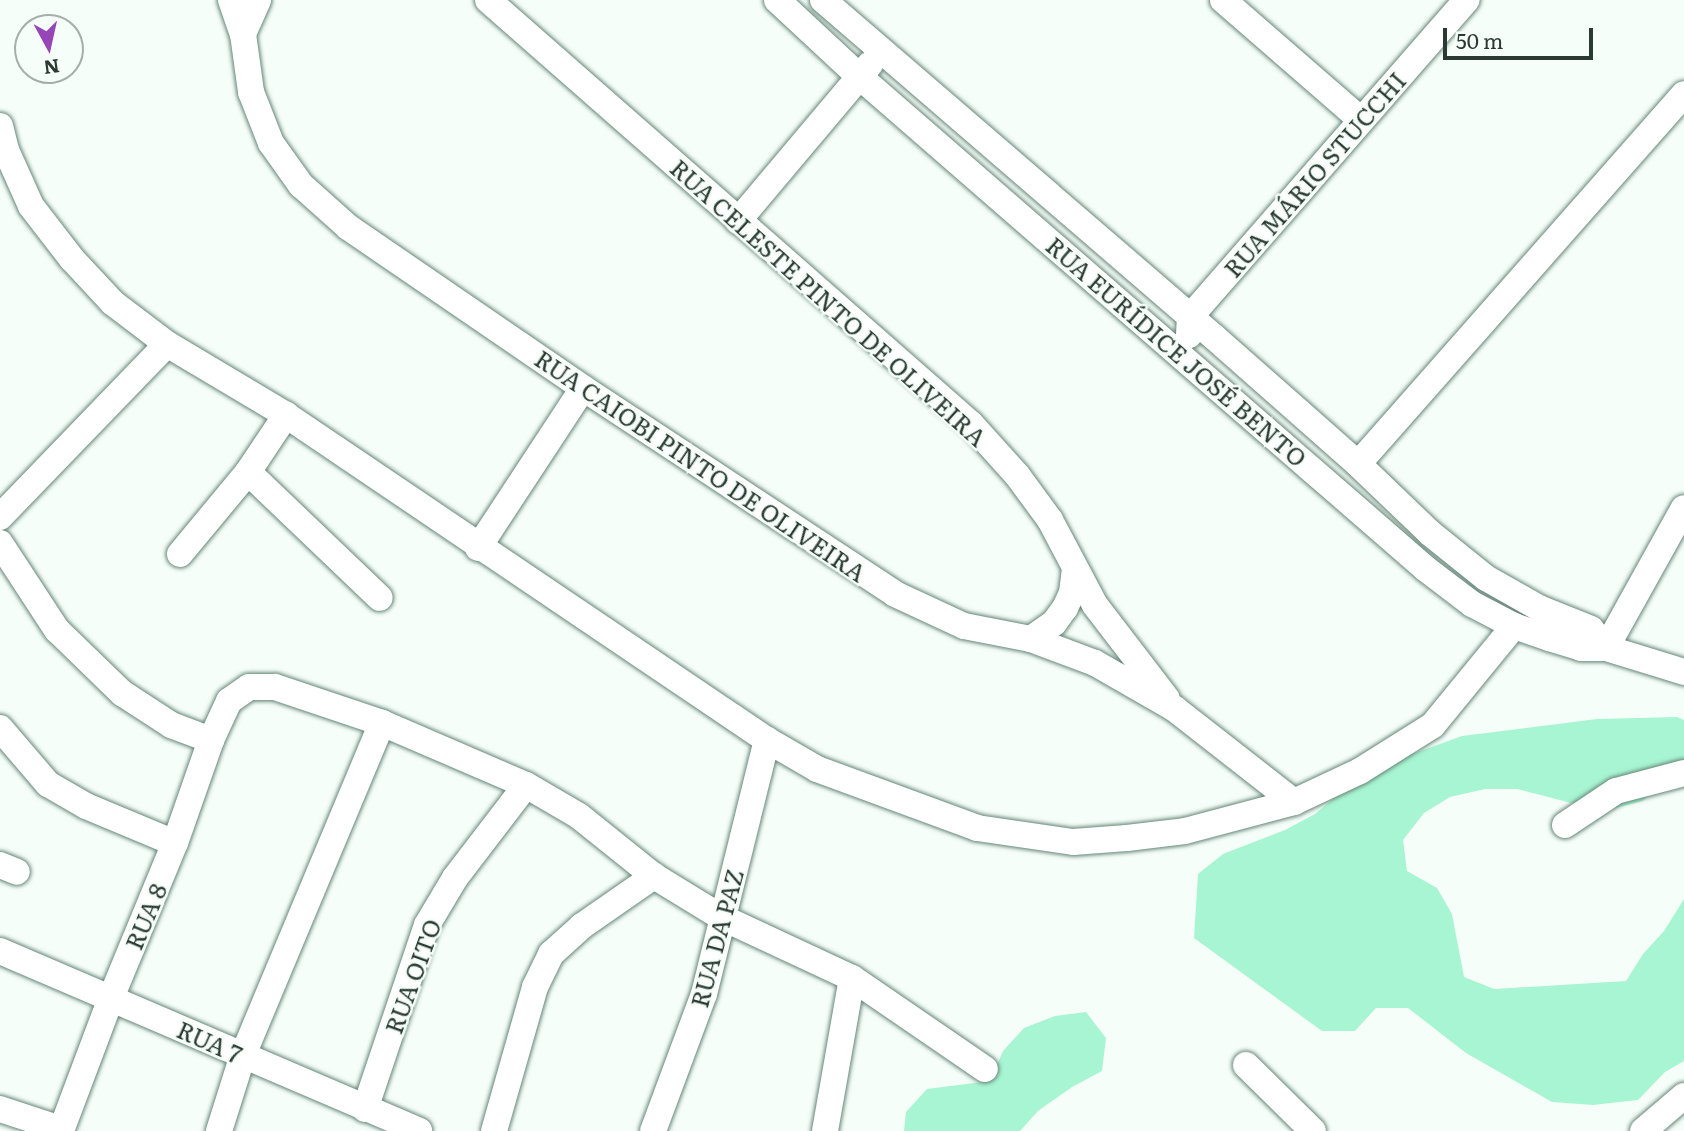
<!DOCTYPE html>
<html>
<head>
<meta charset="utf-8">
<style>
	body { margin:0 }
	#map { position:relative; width:1684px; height:1131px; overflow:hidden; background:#f6fefa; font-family:Literata,serif }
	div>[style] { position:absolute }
	.green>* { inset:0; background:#a8f5d3 }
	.roads { filter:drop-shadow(0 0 2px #658677) drop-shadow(0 0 2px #658677) }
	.minor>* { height:26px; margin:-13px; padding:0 13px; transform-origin:13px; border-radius:13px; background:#fff }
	span { translate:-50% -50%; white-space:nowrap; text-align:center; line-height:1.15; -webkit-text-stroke:5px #f6fefa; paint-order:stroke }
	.street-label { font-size:24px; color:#2b3933 }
	.north { position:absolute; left:14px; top:14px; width:70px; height:70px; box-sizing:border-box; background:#f6fefa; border:2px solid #a5afaa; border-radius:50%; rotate:172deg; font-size:19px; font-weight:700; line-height:28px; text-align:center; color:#2b3933 }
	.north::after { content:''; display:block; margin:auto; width:24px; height:32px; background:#9646b6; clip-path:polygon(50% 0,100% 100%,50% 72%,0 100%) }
	.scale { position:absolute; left:1443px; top:28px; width:150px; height:32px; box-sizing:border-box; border:4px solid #2b3933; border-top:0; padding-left:9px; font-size:21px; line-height:24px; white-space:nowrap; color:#2b3933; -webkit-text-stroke:5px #f6fefa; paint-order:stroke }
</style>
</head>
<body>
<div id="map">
	<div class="green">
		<div style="clip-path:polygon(1677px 717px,1684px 720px,1684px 761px,1643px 801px,1612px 809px,1579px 805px,1517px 789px,1485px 789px,1450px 797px,1424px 813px,1403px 840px,1407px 871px,1437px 888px,1452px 914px,1464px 977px,1494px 989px,1626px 981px,1643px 954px,1664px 931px,1684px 899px,1684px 1061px,1665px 1072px,1638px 1100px,1593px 1105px,1552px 1102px,1466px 1053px,1408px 1008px,1376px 1008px,1355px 1031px,1322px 1031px,1194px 938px,1198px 874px,1223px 854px,1285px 830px,1315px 814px,1359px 777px,1393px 761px,1462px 736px,1597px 719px)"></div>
		<div style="clip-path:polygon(1086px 1012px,1106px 1038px,1102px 1071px,1072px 1087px,1038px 1111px,1020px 1131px,904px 1131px,906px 1112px,927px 1089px,990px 1081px,1003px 1051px,1024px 1028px,1055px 1016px)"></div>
	</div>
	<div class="roads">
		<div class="minor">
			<div style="left:231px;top:0;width:36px;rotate:71deg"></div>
			<div style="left:243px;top:34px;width:59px;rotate:82.1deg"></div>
			<div style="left:251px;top:92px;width:55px;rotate:68.6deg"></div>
			<div style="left:271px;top:143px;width:52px;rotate:54.5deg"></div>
			<div style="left:301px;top:185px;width:63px;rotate:41.8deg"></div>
			<div style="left:348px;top:227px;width:285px;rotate:34.4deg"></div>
			<div style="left:583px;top:388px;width:374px;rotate:33.4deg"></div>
			<div style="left:895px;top:594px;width:76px;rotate:24.9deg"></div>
			<div style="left:964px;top:626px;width:68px;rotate:11deg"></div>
			<div style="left:1031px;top:639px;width:68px;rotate:20.6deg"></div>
			<div style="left:1095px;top:663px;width:92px;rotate:29.9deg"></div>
			<div style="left:1175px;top:709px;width:151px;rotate:38deg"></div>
			<div style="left:488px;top:0;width:643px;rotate:41.28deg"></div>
			<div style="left:971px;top:424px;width:69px;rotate:48deg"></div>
			<div style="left:1017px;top:475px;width:56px;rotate:53.7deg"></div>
			<div style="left:1050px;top:520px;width:96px;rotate:62.1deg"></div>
			<div style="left:1095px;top:605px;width:118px;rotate:52.5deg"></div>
			<div style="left:777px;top:0;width:113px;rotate:42.9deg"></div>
			<div style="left:860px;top:77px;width:750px;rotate:41deg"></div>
			<div style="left:1426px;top:569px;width:58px;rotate:37.3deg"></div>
			<div style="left:1472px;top:604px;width:47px;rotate:27.6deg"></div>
			<div style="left:1514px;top:626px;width:37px;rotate:19deg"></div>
			<div style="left:1549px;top:638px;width:34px;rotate:17deg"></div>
			<div style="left:1581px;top:648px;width:25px"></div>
			<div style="left:1606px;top:648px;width:82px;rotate:17.1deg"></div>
			<div style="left:823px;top:0;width:516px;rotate:40.76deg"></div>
			<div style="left:1214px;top:337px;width:192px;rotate:41.4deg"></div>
			<div style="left:1358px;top:464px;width:100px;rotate:43.8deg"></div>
			<div style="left:1430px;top:533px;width:72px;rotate:38.8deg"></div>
			<div style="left:1486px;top:578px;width:61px;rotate:29.5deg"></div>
			<div style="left:1539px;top:608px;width:56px;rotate:22deg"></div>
			<div style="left:1591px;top:629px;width:24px;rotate:52deg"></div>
			<div style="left:1223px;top:0;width:181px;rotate:41deg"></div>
			<div style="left:243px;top:34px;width:37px;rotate:-66deg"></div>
			<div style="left:0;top:126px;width:25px;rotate:76deg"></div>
			<div style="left:6px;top:150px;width:61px;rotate:65.9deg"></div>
			<div style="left:31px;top:206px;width:67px;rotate:52.3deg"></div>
			<div style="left:72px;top:259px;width:60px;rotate:47deg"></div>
			<div style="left:113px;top:303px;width:68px;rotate:37.2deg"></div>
			<div style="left:167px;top:344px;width:139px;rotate:30.8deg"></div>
			<div style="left:286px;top:415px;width:581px;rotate:34.05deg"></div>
			<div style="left:767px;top:740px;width:58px;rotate:30.1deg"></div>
			<div style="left:817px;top:769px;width:171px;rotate:20.2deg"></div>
			<div style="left:977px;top:828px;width:97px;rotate:8.3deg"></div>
			<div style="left:1073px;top:842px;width:54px;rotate:-4.2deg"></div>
			<div style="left:1127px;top:838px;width:58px;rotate:-6.9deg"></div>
			<div style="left:1185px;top:831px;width:113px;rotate:-14.9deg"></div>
			<div style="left:1294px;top:802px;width:73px;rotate:-25.2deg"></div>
			<div style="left:1360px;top:771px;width:86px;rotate:-32.2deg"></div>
			<div style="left:1433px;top:725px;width:128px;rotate:-50.7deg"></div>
			<div style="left:738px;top:221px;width:205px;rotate:-49.9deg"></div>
			<div style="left:1189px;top:335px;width:18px;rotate:-87deg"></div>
			<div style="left:1190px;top:317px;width:421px;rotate:-48.9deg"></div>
			<div style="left:1358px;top:464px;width:493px;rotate:-48.6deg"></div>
			<div style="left:248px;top:472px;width:182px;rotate:43.7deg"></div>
			<div style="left:0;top:517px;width:240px;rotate:-46deg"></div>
			<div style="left:0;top:543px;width:104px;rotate:56.8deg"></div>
			<div style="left:57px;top:630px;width:91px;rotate:44.1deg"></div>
			<div style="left:122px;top:693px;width:59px;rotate:33.1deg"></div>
			<div style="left:171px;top:725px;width:43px;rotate:20.6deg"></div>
			<div style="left:478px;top:548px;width:191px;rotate:-56.7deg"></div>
			<div style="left:180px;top:554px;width:107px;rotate:-50.3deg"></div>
			<div style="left:248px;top:472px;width:69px;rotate:-56.3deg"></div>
			<div style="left:1031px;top:639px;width:28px;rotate:-35deg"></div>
			<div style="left:1054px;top:623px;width:19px;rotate:-54deg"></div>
			<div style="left:1065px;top:608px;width:17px;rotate:-65deg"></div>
			<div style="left:1072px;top:593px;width:24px;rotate:-83deg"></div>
			<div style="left:1606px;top:648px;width:160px;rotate:-60.9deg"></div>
			<div style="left:0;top:728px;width:74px;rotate:49.4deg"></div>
			<div style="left:48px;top:784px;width:44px;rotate:30.1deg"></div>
			<div style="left:86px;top:806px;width:96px;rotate:22.6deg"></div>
			<div style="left:1565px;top:825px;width:61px;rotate:-33.7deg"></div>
			<div style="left:1616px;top:791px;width:70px;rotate:-14.8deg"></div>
			<div style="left:0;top:865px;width:18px;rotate:22deg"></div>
			<div style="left:0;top:951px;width:456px;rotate:23.2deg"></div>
			<div style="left:1246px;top:1065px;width:94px;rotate:44.6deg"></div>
			<div style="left:0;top:1109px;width:64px;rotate:18.2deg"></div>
			<div style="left:365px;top:1109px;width:194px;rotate:-71.4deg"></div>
			<div style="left:427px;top:925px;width:55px;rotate:-59.2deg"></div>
			<div style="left:455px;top:878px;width:117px;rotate:-52.6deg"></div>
			<div style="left:61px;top:1131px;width:142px;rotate:-69.4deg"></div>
			<div style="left:111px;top:998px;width:168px;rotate:-67.6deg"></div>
			<div style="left:175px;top:843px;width:109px;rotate:-70.7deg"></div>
			<div style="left:211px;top:740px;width:43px;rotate:-65.2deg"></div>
			<div style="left:229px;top:701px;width:24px;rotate:-35deg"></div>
			<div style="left:249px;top:687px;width:26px"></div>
			<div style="left:275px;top:687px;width:113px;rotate:18.6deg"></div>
			<div style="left:382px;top:723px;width:157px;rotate:23.3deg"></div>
			<div style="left:526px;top:785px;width:61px;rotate:30.3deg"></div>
			<div style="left:579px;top:816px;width:96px;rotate:38.7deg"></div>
			<div style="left:654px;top:876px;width:79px;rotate:31.5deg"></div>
			<div style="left:721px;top:917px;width:145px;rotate:25deg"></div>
			<div style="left:852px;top:978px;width:161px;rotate:34.4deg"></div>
			<div style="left:219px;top:1131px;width:80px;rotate:-72.5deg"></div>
			<div style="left:243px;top:1055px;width:360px;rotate:-67.3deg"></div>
			<div style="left:494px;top:1131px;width:150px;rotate:-74.1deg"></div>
			<div style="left:535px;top:987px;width:37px;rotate:-64deg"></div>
			<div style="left:551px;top:954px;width:42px;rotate:-42.1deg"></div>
			<div style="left:582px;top:926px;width:88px;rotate:-34.8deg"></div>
			<div style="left:653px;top:1131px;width:146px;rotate:-69.6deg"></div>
			<div style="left:704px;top:994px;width:262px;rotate:-76.1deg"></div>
			<div style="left:825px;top:1131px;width:155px;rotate:-80deg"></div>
			<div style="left:1643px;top:1131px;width:54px;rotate:-40.5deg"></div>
		</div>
	</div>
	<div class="street-label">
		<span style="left:1314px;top:174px;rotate:-49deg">RUA MÁRIO STUCCHI</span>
		<span style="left:829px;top:302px;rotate:42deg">RUA CELESTE PINTO DE OLIVEIRA</span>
		<span style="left:1177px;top:351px;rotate:41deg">RUA EURÍDICE JOSÉ BENTO</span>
		<span style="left:701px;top:465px;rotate:34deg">RUA CAIOBI PINTO DE OLIVEIRA</span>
		<span style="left:145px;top:916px;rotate:-67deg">RUA 8</span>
		<span style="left:716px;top:938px;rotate:-75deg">RUA DA PAZ</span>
		<span style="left:412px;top:976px;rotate:-70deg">RUA OITO</span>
		<span style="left:210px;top:1041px;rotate:24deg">RUA 7</span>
	</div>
	<div class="north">N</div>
	<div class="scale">50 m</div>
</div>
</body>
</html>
